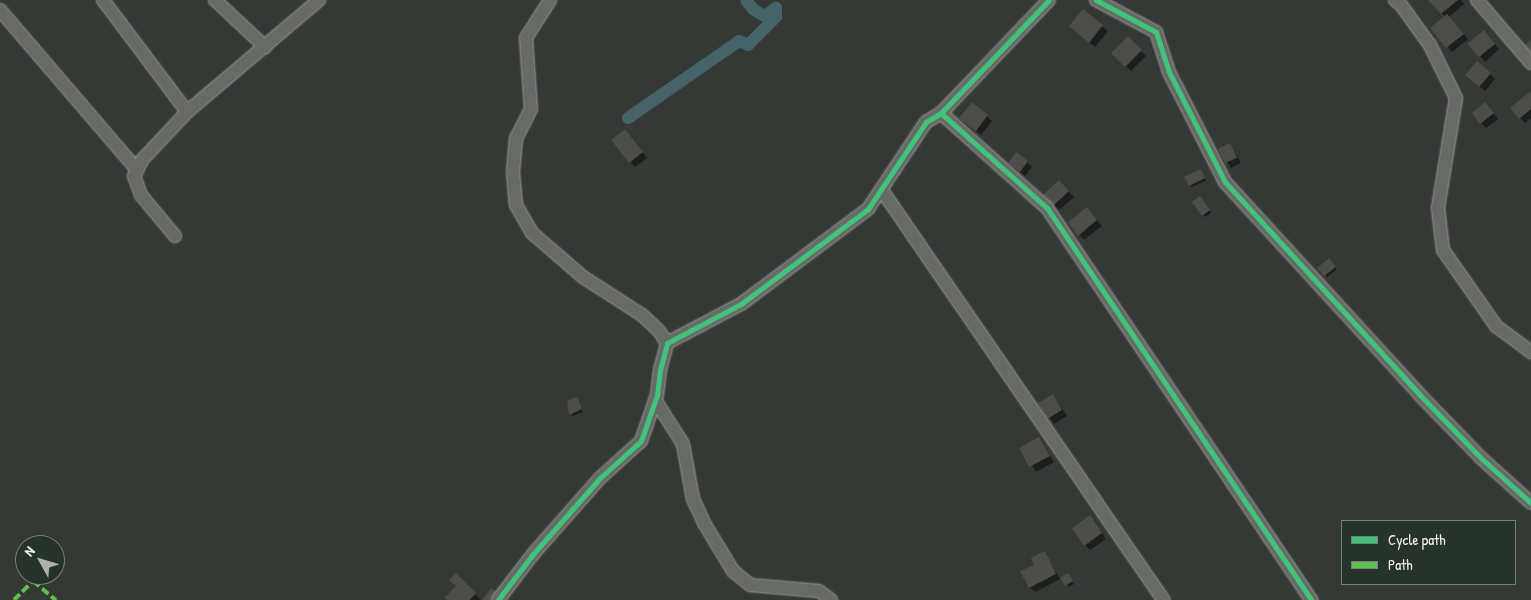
<!DOCTYPE html>
<html>
<head>
<meta charset="utf-8">
<style>
	body { margin:0 }
	#map { position:relative; width:1531px; height:600px; overflow:hidden; background:#353936; font-family:"Patrick Hand",sans-serif }
	div>[style] { position:absolute }
	.shadow>* { inset:0; background:#0007 }
	.canal>* { height:12px; margin:-6px; padding:0 6px; transform-origin:6px; border-radius:6px; background:#46636a }
	.building>* { inset:0; background:#4d4d4a }
	.roads { filter:drop-shadow(0 0 1px #9c9d9a) drop-shadow(0 0 1px #9c9d9a) }
	.minor>* { height:12px; margin:-6px; padding:0 6px; transform-origin:6px; border-radius:6px; background:#686a66 }
	.quiet>* { height:4px; margin-top:-2px; transform-origin:0; background:repeating-linear-gradient(90deg,#5fbe4e 0 8px,transparent 0 12px) }
	.cycleway>* { height:5px; margin:-2.5px; padding:0 2.5px; transform-origin:2.5px; border-radius:2.5px; background:#40c37c }
	span { translate:-50% -50%; white-space:nowrap; text-align:center; line-height:1.15; -webkit-text-stroke:4px #26332d; paint-order:stroke }
	.legend { position:absolute; left:1341px; top:520px; width:175px; height:65px; box-sizing:border-box; background:#26332d; border:1px solid #787f78; margin:0; padding:6px 9px; list-style:none; font-size:15px; color:#f4f1e8 }
	.legend li { display:flex; align-items:center; gap:10px; height:25px }
	.legend b { width:25px; border:1px solid #787f78 }
	.north { position:absolute; left:15px; top:535px; width:50px; height:50px; box-sizing:border-box; background:#26332d; border:1px solid #787f78; border-radius:50%; rotate:309deg; font-size:14px; font-weight:700; line-height:20px; text-align:center; color:#f4f1e8 }
	.north::after { content:''; display:block; margin:auto; width:18px; height:22px; background:#b1b1aa; clip-path:polygon(50% 0,100% 100%,50% 72%,0 100%) }
</style>
</head>
<body>
<div id="map">
	<div class="shadow">
		<div style="clip-path:polygon(1430px 0,1461px 0,1464px 4px,1449px 17px,1468px 39px,1452px 52px,1431px 28px,1445px 17px)"></div>
		<div style="clip-path:polygon(1083px 11px,1108px 31px,1095px 47px,1076px 31px)"></div>
		<div style="clip-path:polygon(1489px 37px,1499px 49px,1485px 62px,1469px 44px)"></div>
		<div style="clip-path:polygon(1128px 38px,1146px 56px,1131px 71px,1113px 53px)"></div>
		<div style="clip-path:polygon(1490px 74px,1495px 79px,1485px 91px,1472px 80px)"></div>
		<div style="clip-path:polygon(1531px 92px,1531px 118px,1525px 123px,1520px 118px)"></div>
		<div style="clip-path:polygon(1490px 109px,1498px 119px,1486px 128px,1473px 114px)"></div>
		<div style="clip-path:polygon(987px 116px,992px 121px,981px 135px,966px 123px)"></div>
		<div style="clip-path:polygon(630px 136px,647px 158px,635px 167px,613px 141px)"></div>
		<div style="clip-path:polygon(1230px 145px,1241px 163px,1231px 168px,1220px 150px)"></div>
		<div style="clip-path:polygon(1027px 162px,1032px 167px,1025px 176px,1015px 168px)"></div>
		<div style="clip-path:polygon(1203px 173px,1206px 181px,1192px 187px,1190px 185px)"></div>
		<div style="clip-path:polygon(1059px 182px,1074px 197px,1059px 210px,1045px 195px)"></div>
		<div style="clip-path:polygon(1202px 200px,1211px 213px,1205px 217px,1203px 215px)"></div>
		<div style="clip-path:polygon(1092px 213px,1102px 226px,1084px 240px,1079px 235px)"></div>
		<div style="clip-path:polygon(1329px 260px,1337px 269px,1327px 277px,1319px 268px)"></div>
		<div style="clip-path:polygon(1053px 396px,1067px 416px,1054px 424px,1040px 403px)"></div>
		<div style="clip-path:polygon(576px 398px,583px 412px,573px 416px,571px 414px)"></div>
		<div style="clip-path:polygon(1039px 438px,1054px 462px,1036px 472px,1021px 448px)"></div>
		<div style="clip-path:polygon(1090px 517px,1106px 539px,1090px 550px,1085px 545px)"></div>
		<div style="clip-path:polygon(1044px 553px,1060px 579px,1068px 574px,1074px 584px,1069px 587px,1062px 578px,1035px 592px,1030px 587px)"></div>
		<div style="clip-path:polygon(456px 575px,481px 600px,448px 600px,457px 587px)"></div>
	</div>
	<div class="canal">
		<div style="left:628px;top:118px;width:135px;rotate:-34.7deg"></div>
		<div style="left:739px;top:41px;width:10px;rotate:24deg"></div>
		<div style="left:748px;top:45px;width:40px;rotate:-45deg"></div>
		<div style="left:776px;top:17px;width:9px;rotate:-90deg"></div>
		<div style="left:776px;top:8px;width:14px;rotate:146deg"></div>
		<div style="left:764px;top:16px;width:13px;rotate:-148deg"></div>
		<div style="left:753px;top:9px;width:11px;rotate:-128deg"></div>
	</div>
	<div class="building">
		<div style="clip-path:polygon(1428px 0,1458px 0,1441px 14px)"></div>
		<div style="clip-path:polygon(1083px 9px,1103px 25px,1089px 43px,1069px 26px)"></div>
		<div style="clip-path:polygon(1447px 14px,1464px 34px,1446px 48px,1430px 28px)"></div>
		<div style="clip-path:polygon(1484px 30px,1495px 44px,1479px 57px,1467px 44px)"></div>
		<div style="clip-path:polygon(1128px 36px,1142px 50px,1125px 67px,1111px 53px)"></div>
		<div style="clip-path:polygon(1531px 40px,1531px 55px,1524px 46px)"></div>
		<div style="clip-path:polygon(1477px 61px,1491px 73px,1479px 87px,1465px 75px)"></div>
		<div style="clip-path:polygon(1531px 91px,1531px 109px,1519px 119px,1510px 108px)"></div>
		<div style="clip-path:polygon(972px 102px,988px 115px,976px 131px,959px 118px)"></div>
		<div style="clip-path:polygon(1485px 102px,1494px 113px,1480px 124px,1472px 113px)"></div>
		<div style="clip-path:polygon(625px 129px,643px 152px,629px 163px,611px 140px)"></div>
		<div style="clip-path:polygon(1230px 143px,1237px 158px,1225px 163px,1218px 149px)"></div>
		<div style="clip-path:polygon(1016px 152px,1028px 161px,1020px 172px,1008px 163px)"></div>
		<div style="clip-path:polygon(1201px 169px,1205px 178px,1189px 186px,1184px 177px)"></div>
		<div style="clip-path:polygon(1059px 180px,1069px 191px,1053px 206px,1043px 195px)"></div>
		<div style="clip-path:polygon(1200px 196px,1210px 210px,1202px 216px,1192px 202px)"></div>
		<div style="clip-path:polygon(1087px 207px,1097px 220px,1078px 236px,1068px 222px)"></div>
		<div style="clip-path:polygon(1329px 258px,1336px 267px,1324px 276px,1317px 268px)"></div>
		<div style="clip-path:polygon(1053px 394px,1062px 410px,1047px 419px,1038px 403px)"></div>
		<div style="clip-path:polygon(577px 397px,582px 409px,569px 415px,567px 401px)"></div>
		<div style="clip-path:polygon(1039px 437px,1050px 456px,1029px 467px,1019px 448px)"></div>
		<div style="clip-path:polygon(1090px 515px,1102px 533px,1084px 546px,1072px 528px)"></div>
		<div style="clip-path:polygon(1045px 551px,1056px 574px,1029px 588px,1020px 571px,1034px 565px,1031px 558px)"></div>
		<div style="clip-path:polygon(456px 573px,476px 593px,470px 600px,447px 600px,444px 598px,456px 586px,449px 580px)"></div>
		<div style="clip-path:polygon(1068px 573px,1073px 581px,1065px 586px,1060px 578px)"></div>
		<div style="clip-path:polygon(491px 588px,497px 592px,491px 600px,482px 600px)"></div>
	</div>
	<div class="roads">
		<div class="minor">
			<div style="left:103px;top:0;width:140px;rotate:53.1deg"></div>
			<div style="left:215px;top:0;width:69px;rotate:43.2deg"></div>
			<div style="left:550px;top:0;width:45px;rotate:122.3deg"></div>
			<div style="left:526px;top:38px;width:71px;rotate:86deg"></div>
			<div style="left:531px;top:109px;width:33px;rotate:117deg"></div>
			<div style="left:516px;top:138px;width:34px;rotate:95deg"></div>
			<div style="left:513px;top:172px;width:33px;rotate:85deg"></div>
			<div style="left:516px;top:205px;width:32px;rotate:60deg"></div>
			<div style="left:532px;top:233px;width:67px;rotate:40.8deg"></div>
			<div style="left:583px;top:277px;width:70px;rotate:32.8deg"></div>
			<div style="left:642px;top:315px;width:23px;rotate:43deg"></div>
			<div style="left:659px;top:331px;width:14px;rotate:56deg"></div>
			<div style="left:1096px;top:0;width:68px;rotate:28.1deg"></div>
			<div style="left:1156px;top:32px;width:42px;rotate:72deg"></div>
			<div style="left:1169px;top:72px;width:123px;rotate:63deg"></div>
			<div style="left:1225px;top:182px;width:287px;rotate:47.5deg"></div>
			<div style="left:1419px;top:394px;width:89px;rotate:45.9deg"></div>
			<div style="left:1481px;top:458px;width:67px;rotate:42deg"></div>
			<div style="left:1395px;top:0;width:8px;rotate:40deg"></div>
			<div style="left:1401px;top:5px;width:49px;rotate:54.1deg"></div>
			<div style="left:1430px;top:45px;width:59px;rotate:63.9deg"></div>
			<div style="left:1456px;top:98px;width:111px;rotate:99.3deg"></div>
			<div style="left:1438px;top:208px;width:42px;rotate:83.2deg"></div>
			<div style="left:1443px;top:250px;width:93px;rotate:55.1deg"></div>
			<div style="left:1496px;top:326px;width:44px;rotate:36.6deg"></div>
			<div style="left:1477px;top:0;width:83px;rotate:49.4deg"></div>
			<div style="left:0;top:10px;width:211px;rotate:49.4deg"></div>
			<div style="left:941px;top:113px;width:142px;rotate:41.9deg"></div>
			<div style="left:1047px;top:208px;width:473px;rotate:56deg"></div>
			<div style="left:881px;top:189px;width:499px;rotate:55.5deg"></div>
			<div style="left:175px;top:236px;width:53px;rotate:-129.7deg"></div>
			<div style="left:141px;top:195px;width:20px;rotate:-110deg"></div>
			<div style="left:134px;top:176px;width:18px;rotate:-63deg"></div>
			<div style="left:142px;top:160px;width:66px;rotate:-46.8deg"></div>
			<div style="left:187px;top:112px;width:173px;rotate:-40.3deg"></div>
			<div style="left:655px;top:400px;width:52px;rotate:57.5deg"></div>
			<div style="left:683px;top:444px;width:56px;rotate:79.7deg"></div>
			<div style="left:693px;top:499px;width:26px;rotate:65deg"></div>
			<div style="left:704px;top:523px;width:56px;rotate:58.9deg"></div>
			<div style="left:733px;top:571px;width:22px;rotate:39deg"></div>
			<div style="left:750px;top:585px;width:69px;rotate:5deg"></div>
			<div style="left:819px;top:591px;width:15px;rotate:37deg"></div>
			<div style="left:498px;top:600px;width:58px;rotate:-52.7deg"></div>
			<div style="left:533px;top:554px;width:101px;rotate:-48.6deg"></div>
			<div style="left:600px;top:478px;width:55px;rotate:-42.1deg"></div>
			<div style="left:641px;top:441px;width:49px;rotate:-70.8deg"></div>
			<div style="left:657px;top:395px;width:25px;rotate:-83deg"></div>
			<div style="left:660px;top:370px;width:28px;rotate:-75deg"></div>
			<div style="left:667px;top:343px;width:84px;rotate:-27.8deg"></div>
			<div style="left:741px;top:304px;width:159px;rotate:-36.8deg"></div>
			<div style="left:868px;top:209px;width:105px;rotate:-56.3deg"></div>
			<div style="left:926px;top:122px;width:17px;rotate:-31deg"></div>
			<div style="left:941px;top:113px;width:156px;rotate:-46.3deg"></div>
		</div>
	</div>
	<div class="quiet">
		<div style="left:14px;top:600px;width:27px;rotate:-45deg"></div>
		<div style="left:33px;top:581px;width:30px;rotate:40deg"></div>
	</div>
	<div class="cycleway">
		<div style="left:1096px;top:0;width:68px;rotate:28.1deg"></div>
		<div style="left:1156px;top:32px;width:42px;rotate:72deg"></div>
		<div style="left:1169px;top:72px;width:123px;rotate:63deg"></div>
		<div style="left:1225px;top:182px;width:287px;rotate:47.5deg"></div>
		<div style="left:1419px;top:394px;width:89px;rotate:45.9deg"></div>
		<div style="left:1481px;top:458px;width:67px;rotate:42deg"></div>
		<div style="left:941px;top:113px;width:142px;rotate:41.9deg"></div>
		<div style="left:1047px;top:208px;width:473px;rotate:56deg"></div>
		<div style="left:498px;top:600px;width:58px;rotate:-52.7deg"></div>
		<div style="left:533px;top:554px;width:101px;rotate:-48.6deg"></div>
		<div style="left:600px;top:478px;width:55px;rotate:-42.1deg"></div>
		<div style="left:641px;top:441px;width:49px;rotate:-70.8deg"></div>
		<div style="left:657px;top:395px;width:25px;rotate:-83deg"></div>
		<div style="left:660px;top:370px;width:28px;rotate:-75deg"></div>
		<div style="left:667px;top:343px;width:84px;rotate:-27.8deg"></div>
		<div style="left:741px;top:304px;width:159px;rotate:-36.8deg"></div>
		<div style="left:868px;top:209px;width:105px;rotate:-56.3deg"></div>
		<div style="left:926px;top:122px;width:17px;rotate:-31deg"></div>
		<div style="left:941px;top:113px;width:156px;rotate:-46.3deg"></div>
	</div>
	<ul class="legend">
	<li><b style="height:6px;background:#40c37c"></b>Cycle path</li>
	<li><b style="height:6px;background:#5fbe4e"></b>Path</li>
	</ul>
	<div class="north">N</div>
</div>
</body>
</html>
